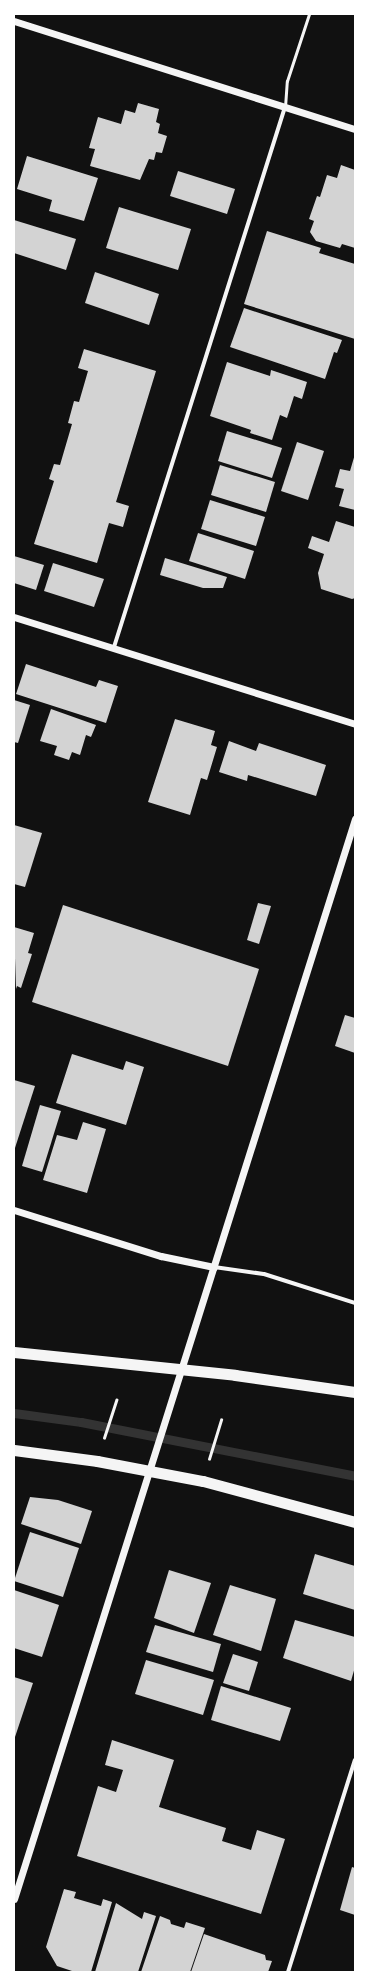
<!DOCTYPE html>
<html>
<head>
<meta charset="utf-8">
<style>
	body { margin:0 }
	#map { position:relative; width:369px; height:1986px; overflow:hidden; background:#111; font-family:Manrope,sans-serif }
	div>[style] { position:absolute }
	.stream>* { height:9px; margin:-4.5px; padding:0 4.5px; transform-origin:4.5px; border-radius:4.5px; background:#333 }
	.building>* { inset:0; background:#d3d3d3 }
	.path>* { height:2.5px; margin:-1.25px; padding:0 1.25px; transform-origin:1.25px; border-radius:1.25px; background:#f5f5f5 }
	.service>* { height:3px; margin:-1.5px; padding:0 1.5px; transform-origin:1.5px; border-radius:1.5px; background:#f5f5f5 }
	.minor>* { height:4px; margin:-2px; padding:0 2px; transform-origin:2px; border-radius:2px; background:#f5f5f5 }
	.tertiary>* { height:7px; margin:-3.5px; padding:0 3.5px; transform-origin:3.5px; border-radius:3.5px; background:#f5f5f5 }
	.trunk>* { height:11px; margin:-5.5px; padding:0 5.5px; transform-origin:5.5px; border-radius:5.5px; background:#f5f5f5 }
	span { translate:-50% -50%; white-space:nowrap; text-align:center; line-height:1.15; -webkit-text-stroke:4px #fff; paint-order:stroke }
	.frame { position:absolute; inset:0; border:15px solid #fff; pointer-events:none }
</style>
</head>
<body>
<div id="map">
	<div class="stream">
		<div style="left:14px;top:1413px;width:68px;rotate:7.7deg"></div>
		<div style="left:81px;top:1422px;width:279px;rotate:11.1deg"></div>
	</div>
	<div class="building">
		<div style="clip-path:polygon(138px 103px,159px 109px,156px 122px,160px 124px,158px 133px,167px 136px,162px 153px,156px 152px,154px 160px,149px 159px,140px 180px,90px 166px,95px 149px,89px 148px,98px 117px,121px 124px,125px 110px,135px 113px)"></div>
		<div style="clip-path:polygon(27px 156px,98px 178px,84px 221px,49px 211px,52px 200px,17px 189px)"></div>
		<div style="clip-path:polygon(341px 165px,355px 170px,355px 248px,342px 244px,340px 248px,316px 241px,310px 232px,314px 221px,309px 219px,317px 196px,320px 197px,327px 175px,337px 178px)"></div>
		<div style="clip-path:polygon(178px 171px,235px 189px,227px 214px,170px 196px)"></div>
		<div style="clip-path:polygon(119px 207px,191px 229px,178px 270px,106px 248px)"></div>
		<div style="clip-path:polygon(14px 220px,76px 239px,66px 270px,14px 253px)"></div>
		<div style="clip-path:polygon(267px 231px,321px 248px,319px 253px,355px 264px,355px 339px,244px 304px)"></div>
		<div style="clip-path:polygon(95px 272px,159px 294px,149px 325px,85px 303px)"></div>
		<div style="clip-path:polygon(244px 308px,342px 340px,337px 353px,334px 352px,325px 379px,230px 347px)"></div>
		<div style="clip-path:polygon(84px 349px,156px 371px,116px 502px,129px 506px,123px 527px,109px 523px,97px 563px,34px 544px,54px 481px,49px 479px,54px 464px,60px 465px,72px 424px,68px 423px,74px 401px,79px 402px,88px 371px,78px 368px)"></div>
		<div style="clip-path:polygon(227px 362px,270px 376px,271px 370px,307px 382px,302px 399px,294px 396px,287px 418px,280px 415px,272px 440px,250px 433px,251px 430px,210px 416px)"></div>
		<div style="clip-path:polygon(227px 431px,282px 448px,272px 478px,218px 461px)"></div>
		<div style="clip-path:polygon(297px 442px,324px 451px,308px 500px,281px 491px)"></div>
		<div style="clip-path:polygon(355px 454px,355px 510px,339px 506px,344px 489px,335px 487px,340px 469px,350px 471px)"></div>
		<div style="clip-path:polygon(220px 465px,275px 482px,266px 512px,211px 495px)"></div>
		<div style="clip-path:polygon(210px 500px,265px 517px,256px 546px,201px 529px)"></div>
		<div style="clip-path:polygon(336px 521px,355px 527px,355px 598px,352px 599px,321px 589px,318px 573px,324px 554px,308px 548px,312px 536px,329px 542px)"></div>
		<div style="clip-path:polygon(198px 533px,254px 551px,245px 579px,189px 561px)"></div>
		<div style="clip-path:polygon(14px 556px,44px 565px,36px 590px,14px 583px)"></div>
		<div style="clip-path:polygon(165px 558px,227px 577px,223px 588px,203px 588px,160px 575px)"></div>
		<div style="clip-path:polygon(53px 563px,104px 579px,94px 607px,44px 591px)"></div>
		<div style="clip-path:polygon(26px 664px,96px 687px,99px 680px,118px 686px,106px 723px,16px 694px)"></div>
		<div style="clip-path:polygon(14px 700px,30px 705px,18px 743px,14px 742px)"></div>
		<div style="clip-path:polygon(51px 709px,96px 725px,91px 737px,86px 735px,80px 755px,72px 752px,69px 760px,54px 755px,57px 746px,40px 741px)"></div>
		<div style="clip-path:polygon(175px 719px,215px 731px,211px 745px,217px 747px,207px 780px,201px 778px,190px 815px,148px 802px)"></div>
		<div style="clip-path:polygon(229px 741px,256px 751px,259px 743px,326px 765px,316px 796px,248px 775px,247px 781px,219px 772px)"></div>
		<div style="clip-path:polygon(14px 825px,42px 833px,25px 887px,14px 884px)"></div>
		<div style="clip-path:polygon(258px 903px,271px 906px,259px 944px,247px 940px)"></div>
		<div style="clip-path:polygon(63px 905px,259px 969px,228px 1066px,32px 1002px)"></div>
		<div style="clip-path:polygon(14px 927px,34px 933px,28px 953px,32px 954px,21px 988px,17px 986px,16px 989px)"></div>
		<div style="clip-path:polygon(345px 1015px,355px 1018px,355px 1053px,335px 1046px)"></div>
		<div style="clip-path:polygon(72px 1054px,123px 1070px,126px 1061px,144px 1067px,126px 1125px,56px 1103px)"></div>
		<div style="clip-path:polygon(14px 1080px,35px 1086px,14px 1151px)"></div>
		<div style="clip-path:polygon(40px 1105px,61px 1111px,42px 1172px,22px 1166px)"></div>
		<div style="clip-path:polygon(83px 1122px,106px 1129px,87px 1193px,43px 1180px,57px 1135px,77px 1140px)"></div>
		<div style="clip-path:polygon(30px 1497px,58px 1500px,92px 1511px,81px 1544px,21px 1524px)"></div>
		<div style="clip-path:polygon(30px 1532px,79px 1548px,63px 1597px,14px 1581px)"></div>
		<div style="clip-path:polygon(315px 1554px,355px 1566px,355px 1610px,303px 1594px)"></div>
		<div style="clip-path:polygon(169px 1570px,211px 1583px,194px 1633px,154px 1618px)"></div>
		<div style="clip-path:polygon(230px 1585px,276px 1599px,261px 1651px,213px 1635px)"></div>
		<div style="clip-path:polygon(14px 1590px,59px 1605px,42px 1657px,14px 1648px)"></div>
		<div style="clip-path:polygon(295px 1620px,355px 1637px,355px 1667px,351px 1681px,283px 1658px)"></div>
		<div style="clip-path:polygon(155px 1625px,221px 1644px,213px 1672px,146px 1652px)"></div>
		<div style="clip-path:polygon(233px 1654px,258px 1662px,249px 1691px,223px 1683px)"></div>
		<div style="clip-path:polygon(146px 1660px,214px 1680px,203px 1715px,135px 1694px)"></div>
		<div style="clip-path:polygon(14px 1677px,33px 1683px,14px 1740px)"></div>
		<div style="clip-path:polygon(221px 1686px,291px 1708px,280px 1741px,211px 1720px)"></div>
		<div style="clip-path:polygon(112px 1740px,174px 1760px,159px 1807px,226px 1828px,222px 1841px,251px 1850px,257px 1830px,285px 1839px,261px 1914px,77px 1856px,98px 1786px,116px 1792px,123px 1770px,105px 1765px)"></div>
		<div style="clip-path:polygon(352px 1867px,355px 1868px,355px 1915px,340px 1910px)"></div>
		<div style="clip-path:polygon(64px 1889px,76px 1892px,74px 1898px,101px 1906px,103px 1899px,112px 1902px,91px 1972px,75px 1972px,57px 1966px,46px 1947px)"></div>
		<div style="clip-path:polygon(116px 1903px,142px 1919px,144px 1912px,156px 1916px,138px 1972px,95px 1972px)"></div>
		<div style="clip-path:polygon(160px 1916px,170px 1920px,171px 1924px,184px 1928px,186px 1922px,205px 1928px,190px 1972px,141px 1972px)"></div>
		<div style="clip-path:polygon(204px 1934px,265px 1955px,266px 1960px,272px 1961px,268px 1972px,191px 1972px)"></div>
	</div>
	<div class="path">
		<div style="left:104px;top:1438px;width:40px;rotate:-72deg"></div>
		<div style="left:209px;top:1459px;width:41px;rotate:-72.9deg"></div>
	</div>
	<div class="service">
		<div style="left:285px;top:107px;width:26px;rotate:-86deg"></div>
		<div style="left:287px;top:81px;width:71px;rotate:-71.8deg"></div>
	</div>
	<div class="minor">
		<div style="left:114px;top:647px;width:566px;rotate:-72.43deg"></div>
		<div style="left:214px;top:1267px;width:50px;rotate:8deg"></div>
		<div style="left:264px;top:1274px;width:96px;rotate:17.7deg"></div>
		<div style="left:288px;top:1972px;width:222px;rotate:-72.5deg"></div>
	</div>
	<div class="tertiary">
		<div style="left:14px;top:21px;width:358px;rotate:17.6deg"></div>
		<div style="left:14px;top:617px;width:357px;rotate:17.4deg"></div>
		<div style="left:14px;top:1210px;width:154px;rotate:17.4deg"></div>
		<div style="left:161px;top:1256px;width:54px;rotate:11.7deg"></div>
		<div style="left:14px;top:1899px;width:1133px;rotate:-72.48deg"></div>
	</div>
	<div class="trunk">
		<div style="left:14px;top:1352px;width:222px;rotate:5.9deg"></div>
		<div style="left:235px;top:1375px;width:121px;rotate:8.1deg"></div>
		<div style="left:14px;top:1450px;width:84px;rotate:7.5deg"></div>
		<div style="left:97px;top:1461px;width:108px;rotate:10.7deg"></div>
		<div style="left:203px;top:1481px;width:157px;rotate:15.1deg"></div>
	</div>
	<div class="frame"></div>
</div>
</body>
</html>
